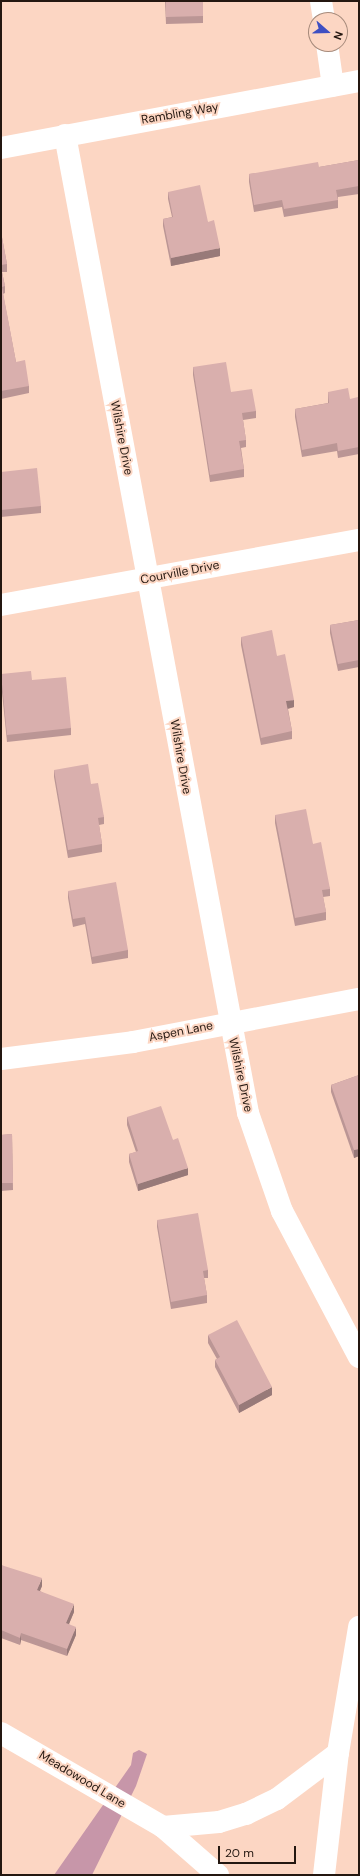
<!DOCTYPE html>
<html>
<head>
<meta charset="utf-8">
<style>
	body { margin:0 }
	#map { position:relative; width:360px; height:1876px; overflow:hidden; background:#fcd6c3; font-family:"DM Sans",sans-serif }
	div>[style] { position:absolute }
	.water>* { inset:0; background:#c796a9 }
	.minor>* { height:22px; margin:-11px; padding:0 11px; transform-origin:11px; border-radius:11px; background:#fff }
	.wall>* { inset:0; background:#bb9695 }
	.shaded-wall>* { inset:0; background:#987a79 }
	.building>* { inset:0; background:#d9afad }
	span { translate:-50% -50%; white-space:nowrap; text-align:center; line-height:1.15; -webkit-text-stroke:4px #fcd6c3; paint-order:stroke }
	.street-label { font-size:12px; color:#241710 }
	.frame { position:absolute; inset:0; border:2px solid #241710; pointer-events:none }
	.north { position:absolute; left:308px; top:12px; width:40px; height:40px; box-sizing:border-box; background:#fcd6c3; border:1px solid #a68a7b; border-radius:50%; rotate:110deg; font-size:11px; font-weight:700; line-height:16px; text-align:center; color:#241710 }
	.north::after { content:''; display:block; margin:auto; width:14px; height:18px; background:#3e4fc2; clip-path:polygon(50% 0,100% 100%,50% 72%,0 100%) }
	.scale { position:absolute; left:218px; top:1846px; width:78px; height:18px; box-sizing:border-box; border:2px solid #241710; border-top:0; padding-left:5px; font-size:12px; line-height:14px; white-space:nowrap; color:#241710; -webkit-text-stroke:3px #fcd6c3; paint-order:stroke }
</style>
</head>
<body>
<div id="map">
	<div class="water">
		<div style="clip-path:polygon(139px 1750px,147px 1754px,136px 1786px,92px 1875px,54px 1875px,131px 1765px,133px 1753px)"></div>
	</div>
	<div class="minor">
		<div style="left:321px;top:1px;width:19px;rotate:81deg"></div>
		<div style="left:327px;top:44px;width:42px;rotate:81.9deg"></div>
		<div style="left:65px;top:135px;width:995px;rotate:79.4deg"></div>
		<div style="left:248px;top:1113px;width:104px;rotate:70.9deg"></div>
		<div style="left:282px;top:1211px;width:165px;rotate:62.2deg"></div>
		<div style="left:1px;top:148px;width:364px;rotate:-10.6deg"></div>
		<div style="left:1px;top:605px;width:364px;rotate:-10.3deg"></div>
		<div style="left:1px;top:1059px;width:133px;rotate:-7.3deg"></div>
		<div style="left:133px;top:1042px;width:230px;rotate:-10.8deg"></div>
		<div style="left:1px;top:1733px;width:187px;rotate:30.1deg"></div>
		<div style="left:163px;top:1827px;width:73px;rotate:41.1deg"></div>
		<div style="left:163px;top:1827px;width:56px;rotate:-5.1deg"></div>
		<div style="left:219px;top:1822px;width:28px;rotate:-17deg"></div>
		<div style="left:246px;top:1814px;width:34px;rotate:-26deg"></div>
		<div style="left:277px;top:1799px;width:76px;rotate:-37deg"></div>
		<div style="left:338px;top:1753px;width:128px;rotate:-80.5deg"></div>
		<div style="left:324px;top:1875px;width:123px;rotate:-83.5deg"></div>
	</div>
	<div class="wall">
		<div style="clip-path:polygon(165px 1px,203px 1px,203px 23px,166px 24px)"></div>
		<div style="clip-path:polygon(359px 160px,359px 194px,338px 197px,338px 208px,284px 217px,282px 207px,254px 212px,249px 182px,249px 174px,319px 167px)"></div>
		<div style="clip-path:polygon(168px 192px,208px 222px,220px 256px,171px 266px,163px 226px,163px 219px,172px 217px,168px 199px)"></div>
		<div style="clip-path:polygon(1px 232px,7px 264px,7px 272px,2px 272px,5px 286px,5px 293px,3px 294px,16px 362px,29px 386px,29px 393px,1px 399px)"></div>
		<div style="clip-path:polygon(193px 367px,231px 392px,256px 411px,256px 418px,243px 420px,246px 440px,246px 447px,241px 448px,244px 469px,244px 477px,210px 482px,193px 375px)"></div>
		<div style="clip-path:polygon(328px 392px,350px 399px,359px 400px,359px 454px,338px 458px,337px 451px,302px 457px,295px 417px,295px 409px,328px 403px)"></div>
		<div style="clip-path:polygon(1px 472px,41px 506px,41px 513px,1px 517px)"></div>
		<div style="clip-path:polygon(359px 620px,359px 667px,338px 671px,330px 633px,330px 625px)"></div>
		<div style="clip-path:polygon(241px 637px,277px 656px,294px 707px,288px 709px,292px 731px,292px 739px,261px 745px,241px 645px)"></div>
		<div style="clip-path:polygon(1px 674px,32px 680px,71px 728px,71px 735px,7px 742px,1px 682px)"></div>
		<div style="clip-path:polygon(54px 770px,91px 784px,104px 817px,104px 824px,99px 825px,102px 844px,102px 852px,68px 858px,54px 777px)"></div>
		<div style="clip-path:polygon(275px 815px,313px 844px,330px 889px,330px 896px,323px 897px,326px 912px,326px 920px,295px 926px,275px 823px)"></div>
		<div style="clip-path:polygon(68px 891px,128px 950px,128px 958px,92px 964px,85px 924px,73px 927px,68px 898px)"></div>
		<div style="clip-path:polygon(359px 1075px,359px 1156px,354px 1158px,331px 1092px,331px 1085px)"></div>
		<div style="clip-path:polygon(127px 1117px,173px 1140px,188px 1175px,138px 1191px,129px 1162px,129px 1154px,136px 1152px,127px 1125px)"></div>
		<div style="clip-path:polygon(12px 1134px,13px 1190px,1px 1191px,1px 1135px)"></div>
		<div style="clip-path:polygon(157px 1220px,208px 1270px,208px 1278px,204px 1278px,207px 1295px,207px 1303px,171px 1309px,157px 1227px)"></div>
		<div style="clip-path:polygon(208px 1335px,272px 1395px,239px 1413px,215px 1367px,215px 1360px,217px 1359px,208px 1343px)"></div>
		<div style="clip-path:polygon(1px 1565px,42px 1586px,40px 1591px,74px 1612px,69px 1624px,76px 1635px,67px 1656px,21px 1640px,20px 1645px,1px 1638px)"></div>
	</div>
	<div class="shaded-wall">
		<div style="clip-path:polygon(220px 248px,220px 256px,171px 266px,171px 258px)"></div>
		<div style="clip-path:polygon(294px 700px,294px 707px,286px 709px,286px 701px)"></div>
		<div style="clip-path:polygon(359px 1149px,359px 1156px,354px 1158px,354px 1150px)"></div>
		<div style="clip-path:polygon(188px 1168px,188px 1175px,138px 1191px,138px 1184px)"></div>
		<div style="clip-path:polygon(272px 1387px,272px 1395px,239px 1413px,239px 1405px)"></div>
		<div style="clip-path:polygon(42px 1578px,42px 1586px,37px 1597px,37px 1590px)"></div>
		<div style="clip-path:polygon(74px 1604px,74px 1612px,66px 1631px,66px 1623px)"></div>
		<div style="clip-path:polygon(76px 1627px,76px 1635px,67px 1656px,67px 1649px)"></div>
		<div style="clip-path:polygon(21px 1633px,21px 1640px,20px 1645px,20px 1638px)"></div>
	</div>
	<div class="building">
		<div style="clip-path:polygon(166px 1px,203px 1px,203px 16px,166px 17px)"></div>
		<div style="clip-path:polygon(359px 160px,359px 186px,336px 190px,338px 200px,284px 209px,282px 200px,254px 205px,249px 174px,318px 162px,319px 167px)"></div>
		<div style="clip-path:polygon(200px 185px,208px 222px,214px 220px,220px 248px,171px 258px,163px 219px,173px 217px,168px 192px)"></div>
		<div style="clip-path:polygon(1px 232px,7px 264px,1px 265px)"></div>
		<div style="clip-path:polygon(1px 267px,5px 286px,2px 287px,16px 362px,25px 360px,29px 386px,1px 391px)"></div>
		<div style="clip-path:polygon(226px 362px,231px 392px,252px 389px,256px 411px,242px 413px,246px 440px,239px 441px,244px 469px,210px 475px,193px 367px)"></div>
		<div style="clip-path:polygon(348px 388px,350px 399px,358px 397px,359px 447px,338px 451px,337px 443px,302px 450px,295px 409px,329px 403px,328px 392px)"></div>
		<div style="clip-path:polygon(37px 468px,41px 506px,1px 510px,1px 472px)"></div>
		<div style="clip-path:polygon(359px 620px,359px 660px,338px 664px,330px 625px)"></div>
		<div style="clip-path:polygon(272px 630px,277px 656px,285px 654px,294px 700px,286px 701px,292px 731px,261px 738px,241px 637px)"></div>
		<div style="clip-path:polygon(31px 671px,32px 680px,66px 677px,71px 728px,7px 735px,1px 674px)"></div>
		<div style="clip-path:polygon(88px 764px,91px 784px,98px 783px,104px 817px,98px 818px,102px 844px,68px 850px,54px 770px)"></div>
		<div style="clip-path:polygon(306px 809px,313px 844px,321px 842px,330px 889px,322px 890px,326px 912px,295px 918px,275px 815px)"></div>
		<div style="clip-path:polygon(116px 882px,128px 950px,92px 957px,85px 917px,73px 919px,68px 891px)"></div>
		<div style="clip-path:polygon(359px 1075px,359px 1149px,354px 1150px,331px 1085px)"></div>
		<div style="clip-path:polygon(161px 1106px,173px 1140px,178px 1138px,188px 1168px,138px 1184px,129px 1154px,138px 1151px,127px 1117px)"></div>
		<div style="clip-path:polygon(12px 1134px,13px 1183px,1px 1183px,1px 1135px)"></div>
		<div style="clip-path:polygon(198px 1213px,208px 1270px,203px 1271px,207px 1295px,171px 1302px,157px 1220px)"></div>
		<div style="clip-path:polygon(237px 1320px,272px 1387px,239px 1405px,215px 1360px,220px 1357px,208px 1335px)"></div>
		<div style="clip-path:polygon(1px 1565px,42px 1578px,37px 1590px,74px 1604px,66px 1623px,76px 1627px,67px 1649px,21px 1633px,20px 1638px,1px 1630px)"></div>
	</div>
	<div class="street-label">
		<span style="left:180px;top:114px;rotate:-10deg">Rambling Way</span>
		<span style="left:121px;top:438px;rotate:79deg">Wilshire Drive</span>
		<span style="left:180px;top:573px;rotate:-11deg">Courville Drive</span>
		<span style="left:180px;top:757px;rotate:80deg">Wilshire Drive</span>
		<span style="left:181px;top:1032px;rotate:-11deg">Aspen Lane</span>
		<span style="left:240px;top:1075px;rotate:78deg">Wilshire Drive</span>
		<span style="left:82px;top:1780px;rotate:31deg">Meadowood Lane</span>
	</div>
	<div class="frame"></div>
	<div class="north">N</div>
	<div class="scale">20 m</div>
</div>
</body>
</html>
